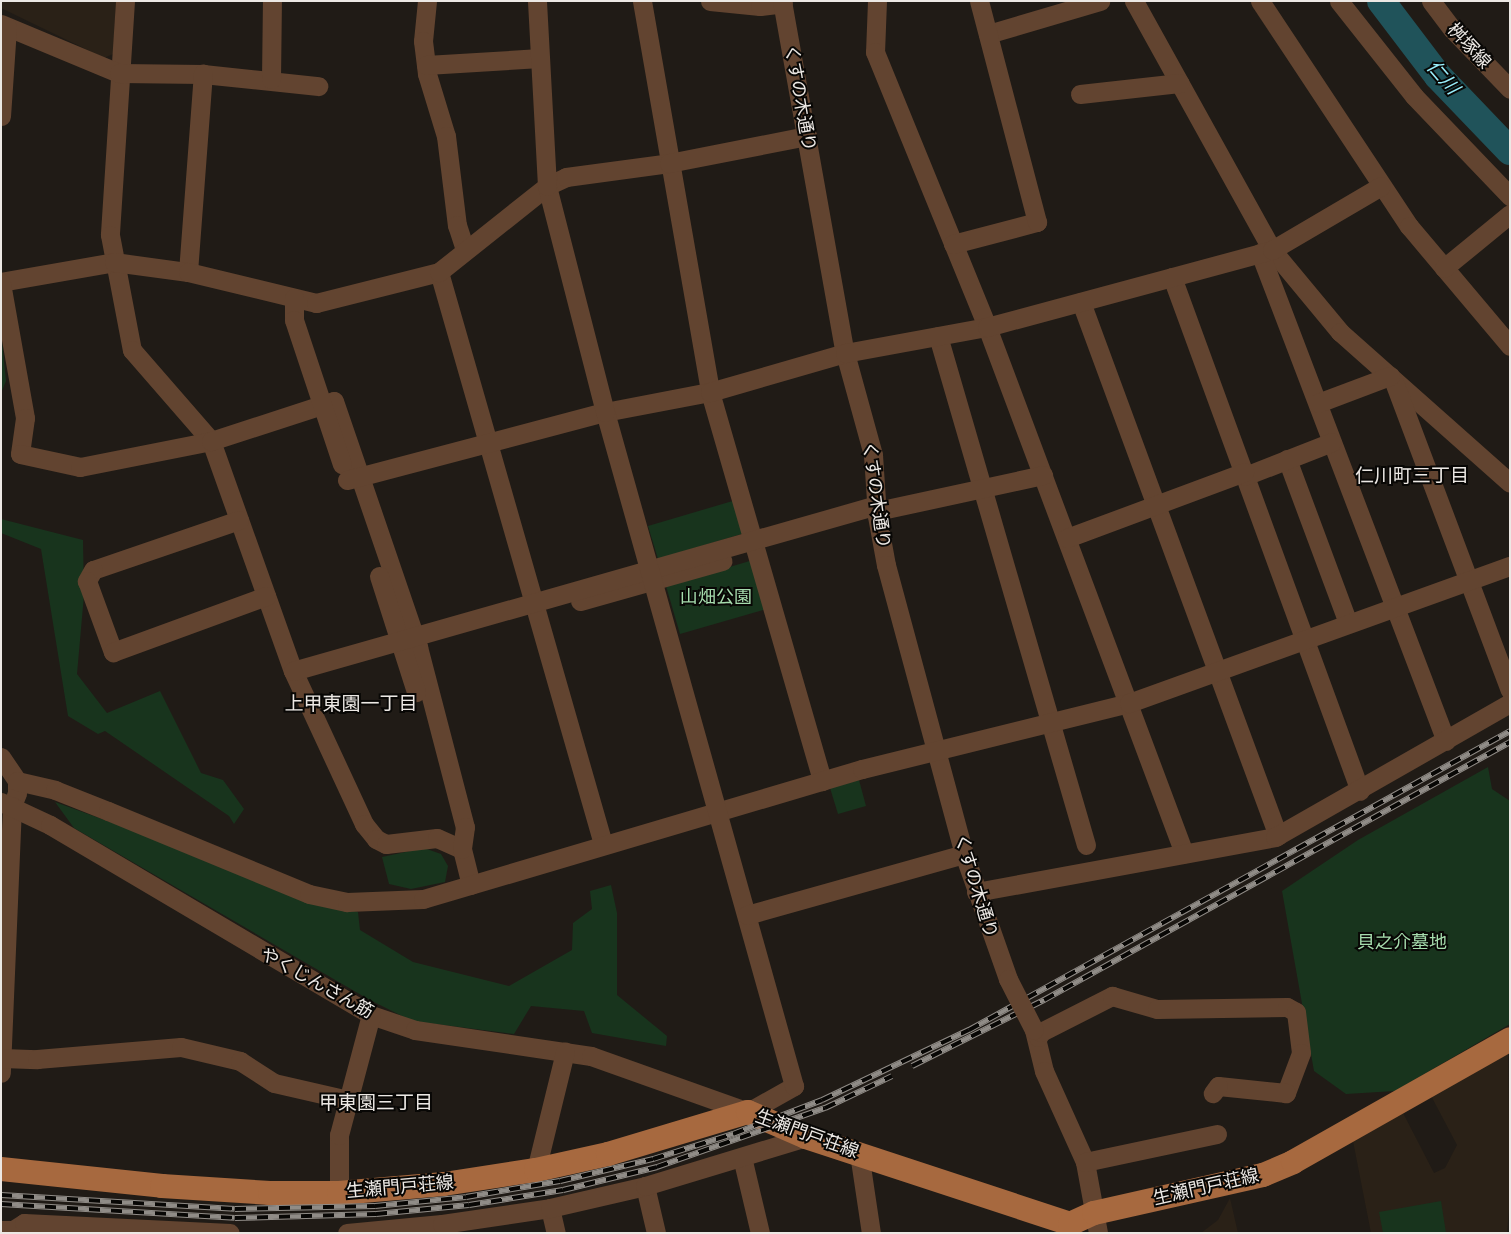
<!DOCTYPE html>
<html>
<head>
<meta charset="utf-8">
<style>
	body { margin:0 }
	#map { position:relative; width:1511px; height:1234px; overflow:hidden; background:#201b16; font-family:"Nunito Sans","Noto Sans JP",sans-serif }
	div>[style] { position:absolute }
	.built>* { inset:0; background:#2a2117 }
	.green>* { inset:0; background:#18341d }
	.river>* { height:28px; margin:-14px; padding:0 14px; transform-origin:14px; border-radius:14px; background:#20535a }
	.minor>* { height:19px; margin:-9.5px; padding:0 9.5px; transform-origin:9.5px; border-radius:9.5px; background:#624430 }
	.major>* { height:24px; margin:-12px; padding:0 12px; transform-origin:12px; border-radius:12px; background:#a7693f }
	.rail>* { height:5.5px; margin-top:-2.75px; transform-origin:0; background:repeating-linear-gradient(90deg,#080705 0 11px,#908c87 0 22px); box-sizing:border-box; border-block:1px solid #908c87 }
	.minor-bridge>* { height:19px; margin:-9.5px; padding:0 9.5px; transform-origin:9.5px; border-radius:9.5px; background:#624430 }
	span { translate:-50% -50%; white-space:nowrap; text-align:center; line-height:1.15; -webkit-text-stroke:4px #080705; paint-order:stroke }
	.street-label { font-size:18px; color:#ece8e4 }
	.park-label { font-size:18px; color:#a6dcad }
	.water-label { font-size:19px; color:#99effc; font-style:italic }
	.neighbourhood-label { font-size:19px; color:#ece8e4 }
	.frame { position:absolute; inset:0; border:2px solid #ece8e4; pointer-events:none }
</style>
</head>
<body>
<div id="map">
	<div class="built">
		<div style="clip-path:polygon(1px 1px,116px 1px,113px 54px,104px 58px,1px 8px)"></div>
		<div style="clip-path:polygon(1508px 1047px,1510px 1197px,1507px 1233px,1371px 1233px,1352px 1136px,1401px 1109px,1434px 1173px,1445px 1168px,1457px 1145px,1429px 1092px)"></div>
		<div style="clip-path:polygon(1230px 1198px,1238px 1233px,1201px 1233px,1218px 1220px)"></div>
	</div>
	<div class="green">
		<div style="clip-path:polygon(1px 332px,6px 381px,1px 393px)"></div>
		<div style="clip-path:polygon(736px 500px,745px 533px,658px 559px,648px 526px)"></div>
		<div style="clip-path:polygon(1px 519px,83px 540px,84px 595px,77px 674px,107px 713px,160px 691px,201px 773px,223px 780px,244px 809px,234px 824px,229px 816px,105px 731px,98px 734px,68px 716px,41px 549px,1px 533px)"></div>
		<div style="clip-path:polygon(753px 560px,767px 609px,680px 634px,666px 586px)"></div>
		<div style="clip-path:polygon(1488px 767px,1492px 789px,1510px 801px,1510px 1024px,1395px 1091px,1346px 1094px,1314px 1071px,1282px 891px,1358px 840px)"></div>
		<div style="clip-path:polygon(859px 780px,866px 806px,838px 814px,830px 788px)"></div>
		<div style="clip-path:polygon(55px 802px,160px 840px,281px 889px,358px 912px,360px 930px,413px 962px,509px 986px,572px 950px,573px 923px,592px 909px,590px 891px,611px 885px,617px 913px,617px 995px,667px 1036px,666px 1046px,592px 1033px,584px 1011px,531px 1006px,514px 1034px,412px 1021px,368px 999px,74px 828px)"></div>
		<div style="clip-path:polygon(424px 848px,441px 854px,448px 866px,445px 882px,411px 889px,389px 884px,382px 857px)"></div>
		<div style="clip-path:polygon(1441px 1201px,1446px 1233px,1383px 1233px,1379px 1212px)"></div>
	</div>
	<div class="river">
		<div style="left:1381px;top:1px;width:94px;rotate:52.8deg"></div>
		<div style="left:1438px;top:76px;width:104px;rotate:46.2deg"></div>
	</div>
	<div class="minor">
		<div style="left:125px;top:1px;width:234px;rotate:93.7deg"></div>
		<div style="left:110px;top:235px;width:117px;rotate:79.2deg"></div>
		<div style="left:132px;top:350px;width:121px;rotate:49deg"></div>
		<div style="left:211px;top:441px;width:244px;rotate:70.4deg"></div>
		<div style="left:293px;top:671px;width:169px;rotate:65.1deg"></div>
		<div style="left:364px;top:824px;width:19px;rotate:51deg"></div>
		<div style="left:376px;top:839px;width:11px;rotate:27deg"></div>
		<div style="left:386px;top:844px;width:51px;rotate:-6.7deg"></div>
		<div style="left:437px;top:838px;width:27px;rotate:24deg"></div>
		<div style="left:462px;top:849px;width:37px;rotate:76deg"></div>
		<div style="left:427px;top:1px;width:40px;rotate:95.7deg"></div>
		<div style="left:423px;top:41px;width:33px;rotate:83deg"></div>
		<div style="left:427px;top:74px;width:65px;rotate:73deg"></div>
		<div style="left:446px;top:136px;width:90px;rotate:83deg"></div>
		<div style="left:457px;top:225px;width:25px;rotate:72deg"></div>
		<div style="left:642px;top:1px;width:397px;rotate:80.1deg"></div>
		<div style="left:710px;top:392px;width:405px;rotate:73.9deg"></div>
		<div style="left:710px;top:1px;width:50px;rotate:5.7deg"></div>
		<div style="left:760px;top:6px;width:23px;rotate:-7deg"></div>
		<div style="left:782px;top:1px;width:358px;rotate:79.9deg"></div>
		<div style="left:845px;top:353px;width:106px;rotate:74.6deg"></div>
		<div style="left:873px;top:455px;width:61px;rotate:86.2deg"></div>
		<div style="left:877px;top:516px;width:50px;rotate:79.6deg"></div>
		<div style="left:886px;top:565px;width:299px;rotate:74.9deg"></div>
		<div style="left:964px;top:854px;width:133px;rotate:70.6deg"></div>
		<div style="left:877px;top:1px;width:51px;rotate:92.2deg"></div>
		<div style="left:875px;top:52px;width:297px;rotate:67.8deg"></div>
		<div style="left:987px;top:327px;width:562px;rotate:69.47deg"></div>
		<div style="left:1134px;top:1px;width:285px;rotate:61deg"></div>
		<div style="left:1272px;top:250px;width:107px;rotate:50.3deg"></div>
		<div style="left:1340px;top:332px;width:227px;rotate:41.6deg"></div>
		<div style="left:1260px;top:1px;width:270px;rotate:56.5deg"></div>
		<div style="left:1409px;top:226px;width:157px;rotate:49.9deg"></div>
		<div style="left:1339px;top:1px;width:121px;rotate:51.7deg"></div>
		<div style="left:1414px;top:96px;width:139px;rotate:46.2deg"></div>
		<div style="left:1431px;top:1px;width:36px;rotate:53deg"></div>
		<div style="left:1453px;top:30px;width:82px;rotate:46deg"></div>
		<div style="left:1px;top:24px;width:128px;rotate:22.6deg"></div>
		<div style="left:119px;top:73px;width:84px;rotate:0.7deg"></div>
		<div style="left:203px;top:74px;width:116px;rotate:6deg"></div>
		<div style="left:988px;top:34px;width:117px;rotate:-16.4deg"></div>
		<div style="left:426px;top:65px;width:114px;rotate:-3.5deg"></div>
		<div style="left:271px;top:79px;width:78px;rotate:-89.3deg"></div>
		<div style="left:1080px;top:94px;width:100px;rotate:-6.3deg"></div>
		<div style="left:1px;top:116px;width:89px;rotate:-86.1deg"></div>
		<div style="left:953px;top:244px;width:87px;rotate:-14.7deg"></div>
		<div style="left:1037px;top:222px;width:228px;rotate:-104.7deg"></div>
		<div style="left:1260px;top:253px;width:522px;rotate:69.14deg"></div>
		<div style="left:1444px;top:268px;width:85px;rotate:-39.3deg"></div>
		<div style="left:188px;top:272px;width:199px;rotate:-85.7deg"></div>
		<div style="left:439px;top:272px;width:595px;rotate:74deg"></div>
		<div style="left:1172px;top:277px;width:547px;rotate:69.91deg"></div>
		<div style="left:1px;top:282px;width:115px;rotate:-10deg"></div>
		<div style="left:114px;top:262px;width:75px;rotate:7.7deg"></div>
		<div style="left:188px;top:272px;width:132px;rotate:13.6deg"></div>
		<div style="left:316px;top:303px;width:127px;rotate:-14.1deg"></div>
		<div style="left:439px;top:272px;width:138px;rotate:-38.5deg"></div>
		<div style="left:547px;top:186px;width:21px;rotate:-25deg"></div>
		<div style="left:566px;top:177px;width:104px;rotate:-7.7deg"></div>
		<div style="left:669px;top:163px;width:141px;rotate:-11.1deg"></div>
		<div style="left:1px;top:283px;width:137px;rotate:79.9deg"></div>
		<div style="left:25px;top:418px;width:36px;rotate:98deg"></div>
		<div style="left:20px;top:454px;width:61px;rotate:12.2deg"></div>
		<div style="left:80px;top:467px;width:134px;rotate:-11.2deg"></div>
		<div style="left:211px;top:441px;width:129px;rotate:-18deg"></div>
		<div style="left:334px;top:401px;width:260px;rotate:71.1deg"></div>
		<div style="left:418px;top:647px;width:186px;rotate:75.4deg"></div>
		<div style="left:465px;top:827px;width:22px;rotate:98deg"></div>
		<div style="left:294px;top:298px;width:22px;rotate:90deg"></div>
		<div style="left:294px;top:320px;width:152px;rotate:71.6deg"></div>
		<div style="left:1081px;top:302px;width:569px;rotate:69.75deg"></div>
		<div style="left:938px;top:336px;width:530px;rotate:73.79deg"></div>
		<div style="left:1394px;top:382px;width:329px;rotate:69.4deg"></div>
		<div style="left:1318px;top:403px;width:77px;rotate:-20.6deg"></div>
		<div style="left:1287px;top:459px;width:175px;rotate:69.6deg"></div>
		<div style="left:1245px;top:476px;width:93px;rotate:-21.3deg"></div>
		<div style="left:347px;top:480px;width:267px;rotate:-14.8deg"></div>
		<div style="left:605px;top:412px;width:107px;rotate:-10.8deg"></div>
		<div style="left:710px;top:392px;width:141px;rotate:-16.1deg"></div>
		<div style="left:845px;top:353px;width:144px;rotate:-10.4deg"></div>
		<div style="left:987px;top:327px;width:295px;rotate:-15.1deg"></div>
		<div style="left:1272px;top:250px;width:126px;rotate:-30.4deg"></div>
		<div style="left:877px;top:511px;width:170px;rotate:-12.2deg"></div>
		<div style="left:239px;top:520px;width:154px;rotate:161.1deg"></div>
		<div style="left:93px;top:570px;width:13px;rotate:119deg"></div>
		<div style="left:87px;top:581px;width:76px;rotate:69.9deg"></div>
		<div style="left:113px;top:652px;width:163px;rotate:-20.1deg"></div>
		<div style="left:1067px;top:538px;width:189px;rotate:-20.4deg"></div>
		<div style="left:379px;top:576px;width:122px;rotate:72.3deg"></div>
		<div style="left:580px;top:601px;width:148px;rotate:-15.7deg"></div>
		<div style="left:293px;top:671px;width:607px;rotate:-15.87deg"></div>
		<div style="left:1px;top:757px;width:29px;rotate:56deg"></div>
		<div style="left:17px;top:781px;width:12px;rotate:90deg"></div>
		<div style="left:17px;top:793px;width:14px;rotate:111deg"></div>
		<div style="left:12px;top:806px;width:267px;rotate:92.4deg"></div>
		<div style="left:17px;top:781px;width:39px;rotate:13deg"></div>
		<div style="left:55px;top:790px;width:57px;rotate:21.6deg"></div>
		<div style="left:108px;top:811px;width:217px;rotate:22.4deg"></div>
		<div style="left:309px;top:894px;width:39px;rotate:12deg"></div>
		<div style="left:347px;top:902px;width:76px;rotate:-2.3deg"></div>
		<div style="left:423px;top:899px;width:458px;rotate:-16.5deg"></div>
		<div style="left:862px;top:769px;width:275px;rotate:-13.9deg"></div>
		<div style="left:1129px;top:703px;width:405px;rotate:-19.8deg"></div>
		<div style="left:1px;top:802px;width:54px;rotate:25.1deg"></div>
		<div style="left:50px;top:825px;width:373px;rotate:30.6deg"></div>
		<div style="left:371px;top:1015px;width:46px;rotate:18.8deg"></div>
		<div style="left:415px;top:1030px;width:178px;rotate:8.4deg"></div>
		<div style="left:591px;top:1056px;width:167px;rotate:19.6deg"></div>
		<div style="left:748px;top:1112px;width:53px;rotate:-29.5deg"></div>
		<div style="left:794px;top:1086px;width:700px;rotate:-105.66deg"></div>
		<div style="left:605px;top:412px;width:233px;rotate:-104.4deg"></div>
		<div style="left:547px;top:186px;width:185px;rotate:-93.1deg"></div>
		<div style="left:976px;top:892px;width:304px;rotate:-10.4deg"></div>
		<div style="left:1275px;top:837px;width:271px;rotate:-29.7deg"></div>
		<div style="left:747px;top:915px;width:225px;rotate:-15.7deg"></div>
		<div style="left:1034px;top:1030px;width:42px;rotate:76.3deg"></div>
		<div style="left:1044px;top:1071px;width:100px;rotate:65.7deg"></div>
		<div style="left:1085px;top:1162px;width:72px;rotate:79.6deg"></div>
		<div style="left:1038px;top:1037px;width:6px;rotate:-59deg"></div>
		<div style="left:1041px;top:1032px;width:80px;rotate:-26.9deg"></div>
		<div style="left:1112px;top:996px;width:47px;rotate:16.1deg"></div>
		<div style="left:1157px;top:1009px;width:130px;rotate:-0.9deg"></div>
		<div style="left:1287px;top:1007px;width:10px;rotate:29deg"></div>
		<div style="left:1296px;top:1012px;width:41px;rotate:83deg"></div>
		<div style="left:1301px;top:1053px;width:43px;rotate:110.6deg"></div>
		<div style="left:1286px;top:1093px;width:68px;rotate:-174.1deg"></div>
		<div style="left:1218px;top:1086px;width:9px;rotate:126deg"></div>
		<div style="left:2px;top:1058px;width:35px;rotate:2deg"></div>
		<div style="left:37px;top:1059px;width:144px;rotate:-4.8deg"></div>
		<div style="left:181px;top:1047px;width:61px;rotate:13.3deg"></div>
		<div style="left:240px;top:1061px;width:40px;rotate:32.9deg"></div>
		<div style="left:274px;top:1083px;width:76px;rotate:12.9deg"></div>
		<div style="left:859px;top:1153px;width:81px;rotate:81.5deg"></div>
		<div style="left:742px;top:1157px;width:78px;rotate:76.7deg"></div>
		<div style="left:1085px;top:1162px;width:135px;rotate:-12deg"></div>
		<div style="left:536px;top:1170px;width:122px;rotate:-76.2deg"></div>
		<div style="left:645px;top:1186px;width:48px;rotate:76.8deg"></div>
		<div style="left:339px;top:1193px;width:58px;rotate:-90deg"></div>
		<div style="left:339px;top:1135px;width:124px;rotate:-75.1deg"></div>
		<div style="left:550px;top:1208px;width:26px;rotate:77deg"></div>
		<div style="left:1px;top:1230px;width:12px"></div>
		<div style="left:13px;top:1230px;width:13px;rotate:-32deg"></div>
		<div style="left:24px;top:1223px;width:206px;rotate:2.8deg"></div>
		<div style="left:347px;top:1233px;width:95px;rotate:-5.4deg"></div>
		<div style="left:442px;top:1224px;width:109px;rotate:-8.4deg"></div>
		<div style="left:550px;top:1208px;width:98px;rotate:-13deg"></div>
		<div style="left:645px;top:1186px;width:168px;rotate:-16.9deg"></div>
	</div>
	<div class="major">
		<div style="left:1px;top:1169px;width:162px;rotate:6deg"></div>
		<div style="left:162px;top:1186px;width:108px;rotate:3.7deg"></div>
		<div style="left:270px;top:1193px;width:69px"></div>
		<div style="left:339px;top:1193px;width:105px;rotate:-4.9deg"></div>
		<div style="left:444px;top:1184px;width:93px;rotate:-8.7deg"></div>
		<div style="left:536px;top:1170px;width:74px;rotate:-12.5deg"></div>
		<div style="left:608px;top:1154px;width:146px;rotate:-16.7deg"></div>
		<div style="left:748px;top:1112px;width:63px;rotate:23.3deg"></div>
		<div style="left:806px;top:1137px;width:278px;rotate:18.2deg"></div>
		<div style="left:1070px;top:1224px;width:26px;rotate:-25deg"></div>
		<div style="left:1094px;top:1213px;width:173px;rotate:-12.7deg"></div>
		<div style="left:1263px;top:1175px;width:33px;rotate:-23deg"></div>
		<div style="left:1293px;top:1162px;width:249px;rotate:-29.5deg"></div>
	</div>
	<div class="rail">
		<div style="left:912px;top:1066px;width:148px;rotate:-26.6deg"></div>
		<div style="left:1044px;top:1000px;width:533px;rotate:-28.97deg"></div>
		<div style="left:1px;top:1195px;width:234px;rotate:3.4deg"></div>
		<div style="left:235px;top:1209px;width:140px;rotate:-1.2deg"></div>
		<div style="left:375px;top:1206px;width:91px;rotate:-5.6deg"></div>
		<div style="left:466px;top:1197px;width:95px;rotate:-9.7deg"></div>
		<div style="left:560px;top:1181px;width:96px;rotate:-13.3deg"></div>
		<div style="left:653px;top:1159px;width:84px;rotate:-17.4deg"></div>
		<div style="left:733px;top:1134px;width:95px;rotate:-20.9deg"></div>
		<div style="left:822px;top:1100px;width:163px;rotate:-25.5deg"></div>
		<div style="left:969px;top:1030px;width:618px;rotate:-28.93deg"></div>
		<div style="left:1px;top:1204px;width:234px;rotate:3.4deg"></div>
		<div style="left:235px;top:1218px;width:141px;rotate:-1.6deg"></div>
		<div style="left:376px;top:1214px;width:93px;rotate:-5.5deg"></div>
		<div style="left:469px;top:1205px;width:95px;rotate:-9.1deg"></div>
		<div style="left:563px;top:1190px;width:97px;rotate:-13.7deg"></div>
		<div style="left:657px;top:1167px;width:178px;rotate:-19.4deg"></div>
		<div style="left:825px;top:1108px;width:74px;rotate:-25.5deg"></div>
	</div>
	<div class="minor-bridge">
		<div style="left:1008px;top:979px;width:57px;rotate:63deg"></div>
	</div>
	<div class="street-label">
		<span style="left:1469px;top:46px;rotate:47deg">桝塚線</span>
		<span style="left:800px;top:98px;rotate:80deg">くすの木通り</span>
		<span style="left:876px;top:495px;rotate:82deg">くすの木通り</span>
		<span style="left:976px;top:886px;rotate:73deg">くすの木通り</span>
		<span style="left:317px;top:983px;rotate:29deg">やくじんさん筋</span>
		<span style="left:807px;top:1134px;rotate:20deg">生瀬門戸荘線</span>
		<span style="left:400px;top:1187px;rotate:-5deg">生瀬門戸荘線</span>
		<span style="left:1206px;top:1187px;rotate:-13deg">生瀬門戸荘線</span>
	</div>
	<div class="park-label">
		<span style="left:716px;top:597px">山畑公園</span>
		<span style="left:1402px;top:942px">貝之介墓地</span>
	</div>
	<div class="water-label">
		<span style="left:1442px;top:78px;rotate:49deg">仁川</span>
	</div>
	<div class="neighbourhood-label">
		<span style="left:1412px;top:477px">仁川町三丁目</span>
		<span style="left:351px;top:705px">上甲東園一丁目</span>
		<span style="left:376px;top:1104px">甲東園三丁目</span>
	</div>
	<div class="frame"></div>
</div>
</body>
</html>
